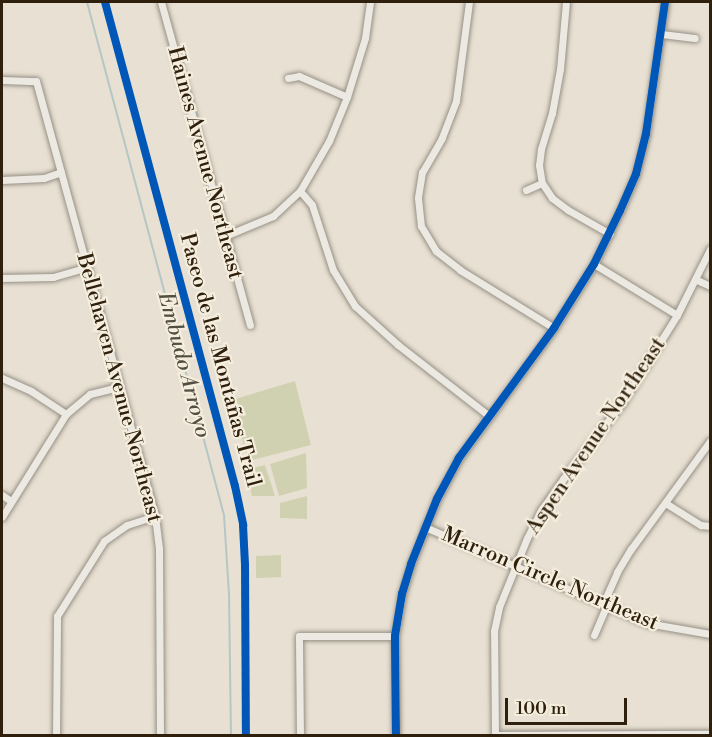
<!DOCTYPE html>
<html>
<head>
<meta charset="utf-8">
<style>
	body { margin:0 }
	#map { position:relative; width:712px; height:737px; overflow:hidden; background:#e8e0d2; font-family:"Libre Bodoni",serif }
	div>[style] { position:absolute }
	.green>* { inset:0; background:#d0d1b0 }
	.stream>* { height:2px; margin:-1px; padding:0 1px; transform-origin:1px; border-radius:1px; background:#b5c7c5 }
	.roads { filter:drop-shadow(0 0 2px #969086) drop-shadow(0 0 2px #969086) }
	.minor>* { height:7px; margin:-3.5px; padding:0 3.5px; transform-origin:3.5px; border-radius:3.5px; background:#ece8e2 }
	.cycleway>* { height:8px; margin:-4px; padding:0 4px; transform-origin:4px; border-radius:4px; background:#0057b8 }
	span { translate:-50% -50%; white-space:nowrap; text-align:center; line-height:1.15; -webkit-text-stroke:4.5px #f5eddd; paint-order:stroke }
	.street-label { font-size:21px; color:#2e200c }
	.water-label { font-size:22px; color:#504f42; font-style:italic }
	.frame { position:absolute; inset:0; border:3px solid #2e200c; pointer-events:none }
	.scale { position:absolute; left:505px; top:698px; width:122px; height:27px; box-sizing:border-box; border:3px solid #2e200c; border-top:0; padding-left:8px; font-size:18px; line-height:21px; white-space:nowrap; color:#2e200c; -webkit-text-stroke:4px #f5eddd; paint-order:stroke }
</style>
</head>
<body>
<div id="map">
	<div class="green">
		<div style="clip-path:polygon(295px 381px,311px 445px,248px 461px,232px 400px)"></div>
		<div style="clip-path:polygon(306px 453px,307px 488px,279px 496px,270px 464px)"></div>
		<div style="clip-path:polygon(265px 465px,275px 496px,252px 496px,245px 470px)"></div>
		<div style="clip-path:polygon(307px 496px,307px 519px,280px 518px,280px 503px)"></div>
		<div style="clip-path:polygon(281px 555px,281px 577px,256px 578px,256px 556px)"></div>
	</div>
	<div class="stream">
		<div style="left:87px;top:2px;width:531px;rotate:75.05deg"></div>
		<div style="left:224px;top:515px;width:79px;rotate:86.4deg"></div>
		<div style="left:229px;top:594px;width:142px;rotate:89.2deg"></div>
	</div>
	<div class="roads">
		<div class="minor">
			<div style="left:161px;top:2px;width:335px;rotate:74.6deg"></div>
			<div style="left:469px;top:2px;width:100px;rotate:97.5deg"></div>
			<div style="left:456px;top:101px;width:40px;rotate:111deg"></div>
			<div style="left:442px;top:138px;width:39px;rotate:120deg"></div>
			<div style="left:422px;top:172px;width:26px;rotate:99deg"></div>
			<div style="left:418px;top:198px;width:28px;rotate:84deg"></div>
			<div style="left:421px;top:226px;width:29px;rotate:59deg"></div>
			<div style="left:436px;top:251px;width:31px;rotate:38deg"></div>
			<div style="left:460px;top:270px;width:110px;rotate:31.7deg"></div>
			<div style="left:566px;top:2px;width:67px;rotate:95.1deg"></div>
			<div style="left:560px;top:69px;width:45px;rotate:100.3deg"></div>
			<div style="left:552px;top:113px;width:38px;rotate:107deg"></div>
			<div style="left:541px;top:149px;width:16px;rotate:97deg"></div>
			<div style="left:539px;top:165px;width:18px;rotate:81deg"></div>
			<div style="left:542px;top:183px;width:18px;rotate:56deg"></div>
			<div style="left:552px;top:198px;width:20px;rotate:37deg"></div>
			<div style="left:568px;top:210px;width:48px;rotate:29.7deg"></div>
			<div style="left:661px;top:34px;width:34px;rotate:7deg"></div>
			<div style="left:288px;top:78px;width:11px;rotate:-10deg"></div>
			<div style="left:299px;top:76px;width:52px;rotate:23.6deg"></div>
			<div style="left:2px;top:80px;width:34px;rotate:2deg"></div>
			<div style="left:36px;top:81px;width:451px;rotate:74.7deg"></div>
			<div style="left:155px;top:516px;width:32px;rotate:83deg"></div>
			<div style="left:159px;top:548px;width:188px;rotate:89.7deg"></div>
			<div style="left:2px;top:180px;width:42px;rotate:-2.7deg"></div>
			<div style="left:44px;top:178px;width:18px;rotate:-19deg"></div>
			<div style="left:526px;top:190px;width:17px;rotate:-24deg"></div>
			<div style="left:300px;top:191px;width:18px;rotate:49deg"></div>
			<div style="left:312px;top:205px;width:68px;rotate:72.1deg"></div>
			<div style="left:333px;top:270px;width:42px;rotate:58.6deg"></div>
			<div style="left:355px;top:306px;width:58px;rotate:42.2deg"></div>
			<div style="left:398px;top:345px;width:114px;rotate:37.9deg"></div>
			<div style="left:225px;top:236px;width:52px;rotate:-22.6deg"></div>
			<div style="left:273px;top:216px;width:37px;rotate:-43deg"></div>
			<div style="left:300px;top:191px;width:58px;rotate:-59.9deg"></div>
			<div style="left:329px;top:141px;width:48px;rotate:-67.8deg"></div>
			<div style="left:347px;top:97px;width:62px;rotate:-73deg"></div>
			<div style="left:365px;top:38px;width:36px;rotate:-82deg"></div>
			<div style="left:594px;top:264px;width:97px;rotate:31.6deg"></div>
			<div style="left:2px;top:278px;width:51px;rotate:-1.1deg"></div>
			<div style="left:53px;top:277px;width:35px;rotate:-16deg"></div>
			<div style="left:697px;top:280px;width:14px;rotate:25deg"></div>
			<div style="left:2px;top:378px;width:32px;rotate:24deg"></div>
			<div style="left:31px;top:391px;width:42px;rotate:33.3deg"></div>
			<div style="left:2px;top:495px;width:11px;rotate:34deg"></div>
			<div style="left:667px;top:504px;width:40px;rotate:32deg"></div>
			<div style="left:701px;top:525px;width:9px;rotate:6deg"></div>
			<div style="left:2px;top:517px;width:121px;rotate:-58.1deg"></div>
			<div style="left:66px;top:414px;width:31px;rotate:-40deg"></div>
			<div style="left:90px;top:394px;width:29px;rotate:-14deg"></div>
			<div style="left:425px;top:527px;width:242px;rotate:23.4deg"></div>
			<div style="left:647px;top:623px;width:64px;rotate:9.9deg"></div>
			<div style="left:603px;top:604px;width:35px;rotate:-66deg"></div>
			<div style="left:617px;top:572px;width:27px;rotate:-59deg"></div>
			<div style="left:631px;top:549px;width:134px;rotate:-53.8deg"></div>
			<div style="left:594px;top:635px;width:33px;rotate:-67deg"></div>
			<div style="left:495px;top:735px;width:215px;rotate:-0.3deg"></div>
			<div style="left:56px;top:736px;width:120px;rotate:-89.5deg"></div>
			<div style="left:57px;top:616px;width:89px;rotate:-57.9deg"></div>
			<div style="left:104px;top:541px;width:28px;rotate:-35deg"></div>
			<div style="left:127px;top:525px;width:29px;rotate:-18deg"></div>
			<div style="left:300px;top:736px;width:100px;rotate:-90.6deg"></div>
			<div style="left:299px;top:636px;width:96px"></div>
			<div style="left:396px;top:736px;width:100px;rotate:-90.6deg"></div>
			<div style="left:395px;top:636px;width:43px;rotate:-80.5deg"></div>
			<div style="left:402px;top:594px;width:31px;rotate:-73deg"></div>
			<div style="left:411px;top:564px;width:70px;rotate:-68.2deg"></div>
			<div style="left:437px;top:499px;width:47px;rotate:-61.8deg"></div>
			<div style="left:459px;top:458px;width:161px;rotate:-53.8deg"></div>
			<div style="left:554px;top:328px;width:75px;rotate:-58deg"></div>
			<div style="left:594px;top:264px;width:59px;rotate:-63.9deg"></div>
			<div style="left:620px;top:211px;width:40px;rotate:-66.6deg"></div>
			<div style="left:636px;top:174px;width:41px;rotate:-76deg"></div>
			<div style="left:646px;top:134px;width:133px;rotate:-81.8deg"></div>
			<div style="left:495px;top:736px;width:105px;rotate:-90.5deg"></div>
			<div style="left:494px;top:631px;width:25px;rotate:-78deg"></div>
			<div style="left:499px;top:607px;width:74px;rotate:-67.9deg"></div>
			<div style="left:527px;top:538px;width:33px;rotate:-63deg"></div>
			<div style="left:542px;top:509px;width:37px;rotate:-55deg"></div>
			<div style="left:563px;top:479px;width:96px;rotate:-52.2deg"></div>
			<div style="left:622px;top:403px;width:104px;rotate:-58deg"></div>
			<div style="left:677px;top:315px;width:74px;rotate:-63.4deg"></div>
		</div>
	</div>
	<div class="cycleway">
		<div style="left:105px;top:2px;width:501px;rotate:74.97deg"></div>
		<div style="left:235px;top:486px;width:40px;rotate:78deg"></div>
		<div style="left:243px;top:525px;width:40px;rotate:87.1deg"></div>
		<div style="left:245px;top:565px;width:171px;rotate:89.7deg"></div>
		<div style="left:396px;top:736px;width:100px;rotate:-90.6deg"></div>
		<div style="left:395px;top:636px;width:43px;rotate:-80.5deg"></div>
		<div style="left:402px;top:594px;width:31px;rotate:-73deg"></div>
		<div style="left:411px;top:564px;width:70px;rotate:-68.2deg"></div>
		<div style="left:437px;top:499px;width:47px;rotate:-61.8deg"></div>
		<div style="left:459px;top:458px;width:161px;rotate:-53.8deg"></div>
		<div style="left:554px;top:328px;width:75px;rotate:-58deg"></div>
		<div style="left:594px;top:264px;width:59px;rotate:-63.9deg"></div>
		<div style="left:620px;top:211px;width:40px;rotate:-66.6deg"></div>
		<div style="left:636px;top:174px;width:41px;rotate:-76deg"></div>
		<div style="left:646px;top:134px;width:133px;rotate:-81.8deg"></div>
	</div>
	<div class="street-label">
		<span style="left:205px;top:163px;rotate:75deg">Haines Avenue Northeast</span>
		<span style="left:220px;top:360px;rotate:75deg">Paseo de las Montañas Trail</span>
		<span style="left:119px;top:388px;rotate:75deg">Bellehaven Avenue Northeast</span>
		<span style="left:596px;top:436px;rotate:-56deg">Aspen Avenue Northeast</span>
		<span style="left:550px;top:579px;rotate:23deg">Marron Circle Northeast</span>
	</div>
	<div class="water-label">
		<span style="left:184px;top:365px;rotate:75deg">Embudo Arroyo</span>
	</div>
	<div class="frame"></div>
	<div class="scale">100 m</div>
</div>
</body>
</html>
